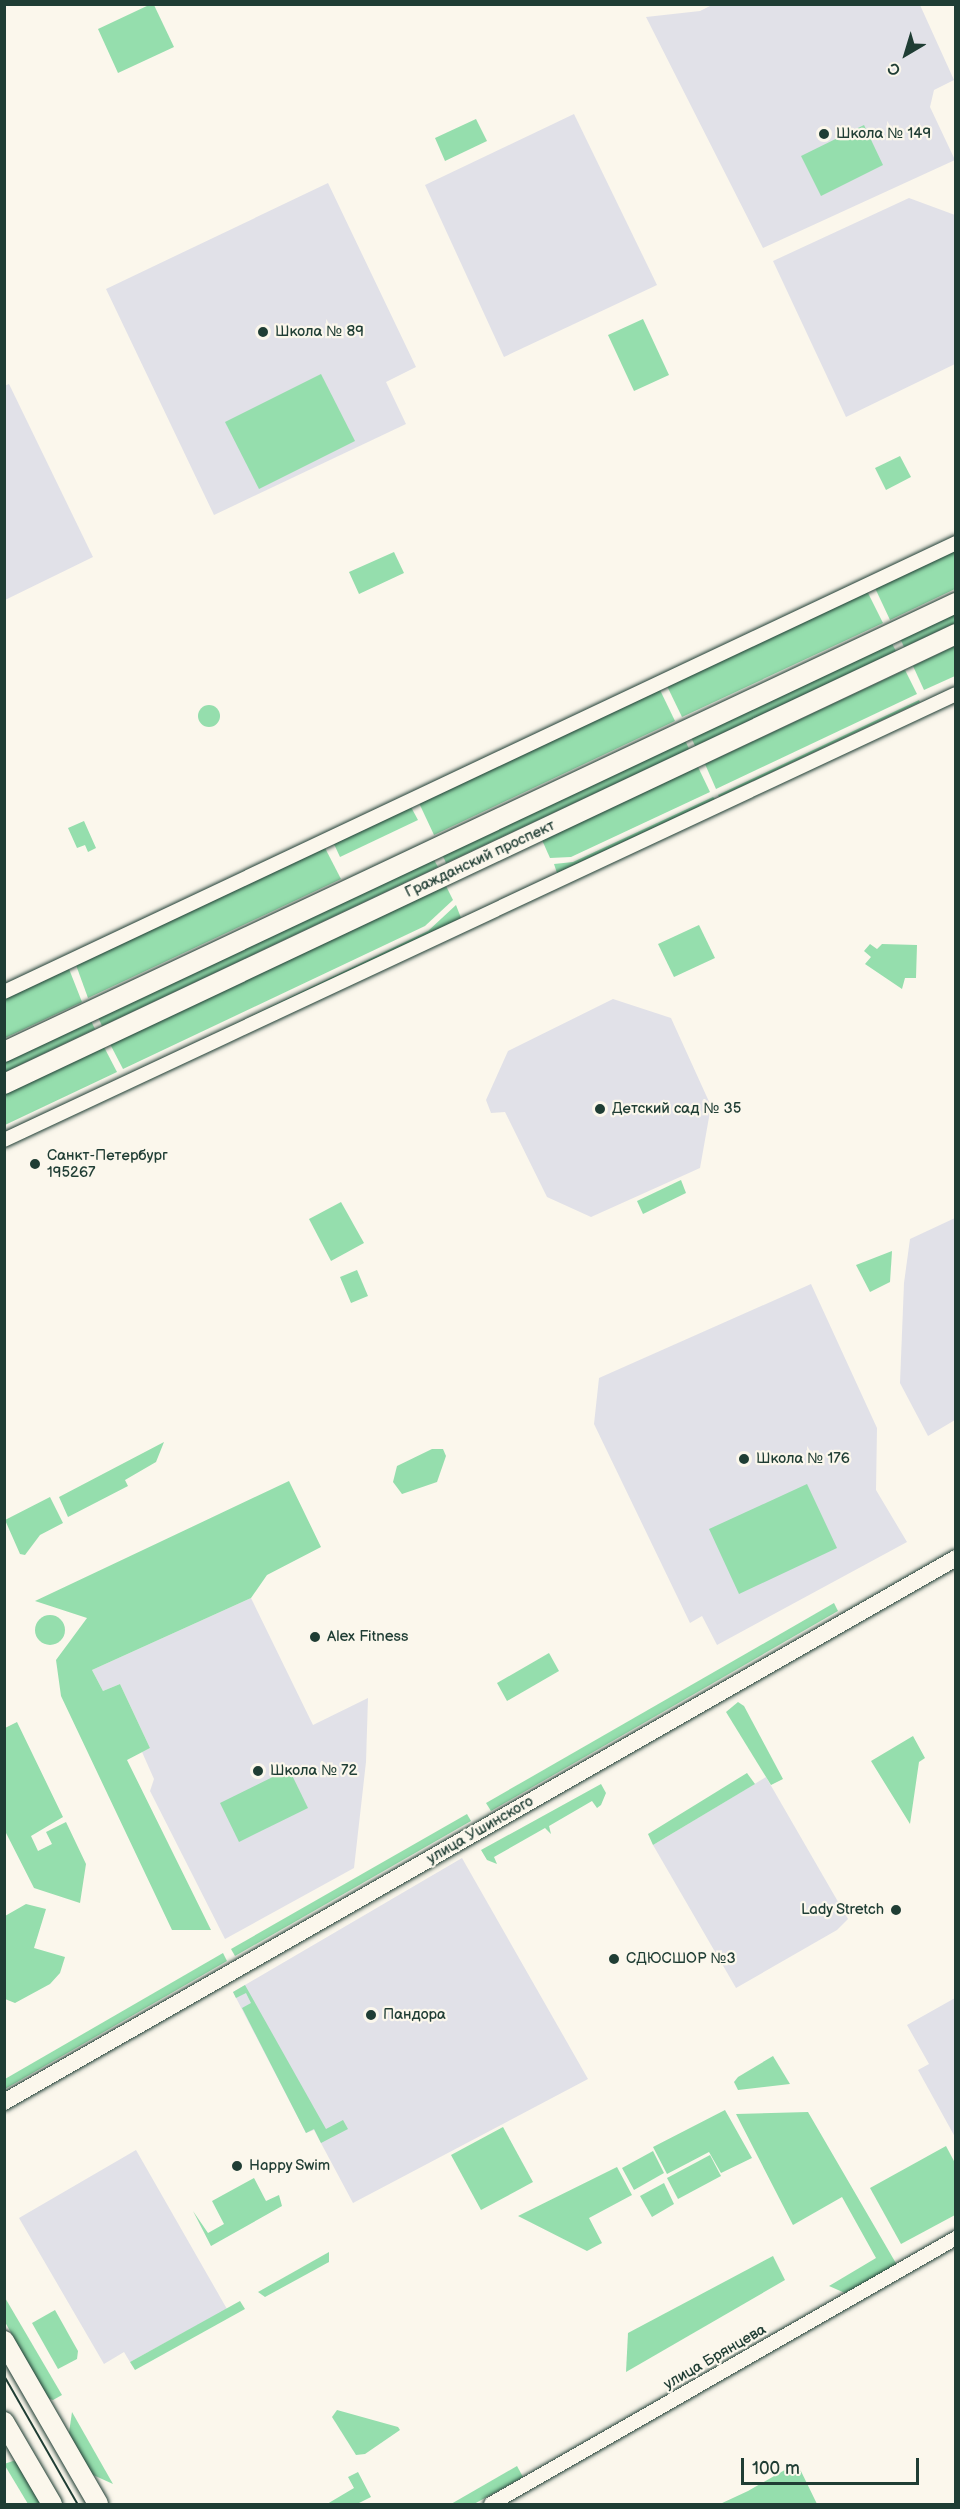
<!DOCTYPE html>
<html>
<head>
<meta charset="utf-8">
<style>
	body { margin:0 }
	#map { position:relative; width:960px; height:2509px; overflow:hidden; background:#fbf7ec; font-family:"Balsamiq Sans",sans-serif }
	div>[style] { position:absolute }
	.built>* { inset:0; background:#e1e1e8 }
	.green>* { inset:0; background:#95dead }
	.round { border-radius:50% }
	.roads { filter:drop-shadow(0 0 2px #1f3d34) drop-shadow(0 0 2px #1f3d34) }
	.minor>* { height:14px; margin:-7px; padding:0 7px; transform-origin:7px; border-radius:7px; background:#fbf7ec }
	.tertiary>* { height:16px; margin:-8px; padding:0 8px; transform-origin:8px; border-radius:8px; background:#fbf7ec }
	.secondary>* { height:20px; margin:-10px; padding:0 10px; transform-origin:10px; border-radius:10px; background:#fbf7ec }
	.tram>* { height:1.5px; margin:-0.75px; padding:0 0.75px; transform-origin:0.75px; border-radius:0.75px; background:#1f3d34 }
	.dots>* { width:16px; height:16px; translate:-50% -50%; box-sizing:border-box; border:3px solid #fbf7ec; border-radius:50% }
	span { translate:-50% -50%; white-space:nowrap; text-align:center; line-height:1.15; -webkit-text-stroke:4.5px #fbf7ec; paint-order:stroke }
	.poi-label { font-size:15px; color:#1f3d34 }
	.left { translate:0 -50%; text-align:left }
	.right { translate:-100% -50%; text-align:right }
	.street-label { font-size:15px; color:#1f3d34 }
	.frame { position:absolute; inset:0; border:6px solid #1f3d34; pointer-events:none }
	.north { position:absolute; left:876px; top:24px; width:60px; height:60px; -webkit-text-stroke:4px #fbf7ec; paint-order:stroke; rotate:218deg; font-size:16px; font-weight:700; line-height:24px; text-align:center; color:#1f3d34 }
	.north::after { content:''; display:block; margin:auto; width:21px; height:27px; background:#1f3d34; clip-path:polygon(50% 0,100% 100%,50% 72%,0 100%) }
	.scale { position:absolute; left:741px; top:2458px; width:178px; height:27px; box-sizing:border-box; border:3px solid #1f3d34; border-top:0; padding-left:8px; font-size:18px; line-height:21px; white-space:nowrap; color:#1f3d34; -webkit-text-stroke:4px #fbf7ec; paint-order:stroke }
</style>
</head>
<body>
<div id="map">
	<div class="built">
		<div style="clip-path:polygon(714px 4px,920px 5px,954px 80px,934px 90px,930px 107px,955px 160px,763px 248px,646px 17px,700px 11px)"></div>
		<div style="clip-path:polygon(574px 114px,657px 285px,504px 357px,425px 185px)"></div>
		<div style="clip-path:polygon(328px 183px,416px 367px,386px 382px,406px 424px,214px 515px,106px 289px)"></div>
		<div style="clip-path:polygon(909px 198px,955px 215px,955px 364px,846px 417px,773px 261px)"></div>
		<div style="clip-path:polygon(9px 384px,93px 557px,5px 600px,4px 386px)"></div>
		<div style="clip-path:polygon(613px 999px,671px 1018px,711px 1106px,700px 1168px,591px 1217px,547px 1197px,505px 1112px,491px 1113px,486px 1100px,508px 1051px)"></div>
		<div style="clip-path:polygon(955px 1218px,955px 1420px,928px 1436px,900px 1383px,904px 1283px,910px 1239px)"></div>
		<div style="clip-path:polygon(811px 1284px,877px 1428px,876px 1490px,907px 1542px,717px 1645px,702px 1616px,690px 1623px,594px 1424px,599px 1378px)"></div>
		<div style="clip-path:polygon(251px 1598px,313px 1725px,368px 1698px,366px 1762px,354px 1868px,225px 1939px,150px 1791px,154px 1779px,142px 1752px,150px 1748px,120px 1684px,103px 1691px,92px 1670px)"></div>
		<div style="clip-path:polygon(766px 1777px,848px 1919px,837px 1930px,736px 1988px,653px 1845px)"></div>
		<div style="clip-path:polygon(462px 1858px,588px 2079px,353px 2203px,314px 2130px,306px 2133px,233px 1992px)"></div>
		<div style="clip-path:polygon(955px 1998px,955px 2137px,918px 2070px,929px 2064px,907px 2025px)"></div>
		<div style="clip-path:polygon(136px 2150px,227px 2309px,130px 2362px,124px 2352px,104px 2364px,19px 2218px)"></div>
	</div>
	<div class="green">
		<div style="clip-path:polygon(149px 5px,154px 5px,174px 47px,118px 73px,98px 29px)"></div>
		<div style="clip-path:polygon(476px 119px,487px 141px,445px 161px,435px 138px)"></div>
		<div style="clip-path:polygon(864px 125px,883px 165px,821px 196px,801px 156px)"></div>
		<div style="clip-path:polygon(643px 319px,669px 375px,634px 391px,608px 335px)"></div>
		<div style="clip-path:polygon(321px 374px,355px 441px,259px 489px,225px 422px)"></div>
		<div style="clip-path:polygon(900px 456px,911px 477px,886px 490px,875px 468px)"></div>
		<div style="clip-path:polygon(955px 550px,955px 589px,890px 620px,875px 588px)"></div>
		<div style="clip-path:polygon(394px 552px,404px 573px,359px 594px,349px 572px)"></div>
		<div style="clip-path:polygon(867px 591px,883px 623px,682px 717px,667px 686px)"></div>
		<div style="clip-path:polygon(955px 611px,955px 623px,904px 647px,900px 638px)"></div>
		<div style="clip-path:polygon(891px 642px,896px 651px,695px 746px,691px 737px)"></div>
		<div style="clip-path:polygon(955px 646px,955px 676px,924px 690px,913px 666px)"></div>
		<div style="clip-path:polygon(905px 670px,917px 694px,716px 789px,705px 764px)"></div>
		<div style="clip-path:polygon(660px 690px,675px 721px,434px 835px,419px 803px)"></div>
		<div style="clip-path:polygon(919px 700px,920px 702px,719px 797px,718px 795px)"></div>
		<div class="round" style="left:198px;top:705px;width:22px;height:22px"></div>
		<div style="clip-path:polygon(685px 740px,689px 749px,446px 863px,442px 854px)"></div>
		<div style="clip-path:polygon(698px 767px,710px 792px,571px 857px,550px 858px,542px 840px)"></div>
		<div style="clip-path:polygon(713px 797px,715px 799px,557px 873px,554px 864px,573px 862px)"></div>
		<div style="clip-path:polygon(411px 807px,418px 820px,340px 857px,334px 844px)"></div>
		<div style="clip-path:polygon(84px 821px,96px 848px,88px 852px,85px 845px,77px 848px,68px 828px)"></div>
		<div style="clip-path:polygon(325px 848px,341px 879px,88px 998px,76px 965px)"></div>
		<div style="clip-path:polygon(433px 858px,438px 867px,102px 1026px,98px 1017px)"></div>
		<div style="clip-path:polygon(446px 886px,453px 900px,425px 926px,123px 1069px,110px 1044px)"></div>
		<div style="clip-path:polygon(456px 905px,461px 918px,127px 1076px,428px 931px)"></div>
		<div style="clip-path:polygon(699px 925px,715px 958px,674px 977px,658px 944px)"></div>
		<div style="clip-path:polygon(870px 944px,877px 949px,882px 944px,917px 945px,916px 978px,905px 978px,902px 989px,865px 964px,871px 957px,864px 951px)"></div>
		<div style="clip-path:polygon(69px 969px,82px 1002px,5px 1038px,5px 999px)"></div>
		<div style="clip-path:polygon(91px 1021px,95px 1029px,5px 1072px,4px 1061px)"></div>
		<div style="clip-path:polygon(104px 1047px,117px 1072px,5px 1125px,5px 1094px)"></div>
		<div style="clip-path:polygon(681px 1180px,686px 1193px,643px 1214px,637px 1201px)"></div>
		<div style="clip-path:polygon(341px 1202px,364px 1243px,331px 1261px,309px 1219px)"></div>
		<div style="clip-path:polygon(892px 1251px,890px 1282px,870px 1292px,856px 1265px)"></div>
		<div style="clip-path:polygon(357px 1270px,368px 1296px,351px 1303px,340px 1277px)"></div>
		<div style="clip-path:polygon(164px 1442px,156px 1462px,125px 1480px,128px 1486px,68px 1517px,59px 1497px)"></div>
		<div style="clip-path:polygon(432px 1449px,443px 1449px,446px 1456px,437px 1482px,402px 1494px,393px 1482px,397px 1466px)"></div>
		<div style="clip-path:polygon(289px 1481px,321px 1547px,267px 1575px,251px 1598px,92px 1670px,103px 1691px,120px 1684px,150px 1748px,127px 1760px,211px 1930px,172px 1930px,61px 1696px,56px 1660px,87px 1618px,35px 1601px)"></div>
		<div style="clip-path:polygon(807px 1484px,837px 1548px,739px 1594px,709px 1529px)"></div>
		<div style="clip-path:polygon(50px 1497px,63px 1523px,40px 1535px,25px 1555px,20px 1554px,5px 1520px)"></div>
		<div style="clip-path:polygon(834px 1603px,838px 1611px,491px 1811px,486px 1803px)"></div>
		<div class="round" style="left:35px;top:1615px;width:30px;height:30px"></div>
		<div style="clip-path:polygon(549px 1653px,559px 1671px,507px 1701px,497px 1683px)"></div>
		<div style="clip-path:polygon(738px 1702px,744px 1706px,783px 1779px,771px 1785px,726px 1712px)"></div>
		<div style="clip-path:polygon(17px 1722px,63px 1817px,31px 1836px,38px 1851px,52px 1844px,46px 1832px,66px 1822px,86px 1864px,80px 1903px,34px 1888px,5px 1831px,5px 1728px)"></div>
		<div style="clip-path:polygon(913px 1736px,925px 1758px,919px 1762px,910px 1824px,871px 1761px)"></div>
		<div style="clip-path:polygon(289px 1769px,308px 1808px,239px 1842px,220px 1803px)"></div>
		<div style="clip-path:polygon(747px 1773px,755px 1784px,653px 1845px,648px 1834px)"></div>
		<div style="clip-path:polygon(601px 1784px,606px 1793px,601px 1805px,597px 1808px,592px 1801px,549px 1826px,551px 1834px,545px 1828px,494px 1857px,497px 1864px,487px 1860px,481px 1850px)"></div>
		<div style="clip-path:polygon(467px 1814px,471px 1821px,235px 1956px,231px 1949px)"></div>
		<div style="clip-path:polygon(26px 1904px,46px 1909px,34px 1948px,65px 1957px,60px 1973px,50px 1984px,15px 2003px,5px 1999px,5px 1916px)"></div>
		<div style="clip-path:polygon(223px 1953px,227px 1961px,5px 2089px,5px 2079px)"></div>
		<div style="clip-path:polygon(245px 1985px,326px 2129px,343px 2120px,348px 2129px,321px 2143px,314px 2129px,306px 2133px,242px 2008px,251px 2003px,246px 1993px,236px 1998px,233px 1992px)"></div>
		<div style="clip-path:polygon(773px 2056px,790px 2084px,738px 2090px,734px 2082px,738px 2077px)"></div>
		<div style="clip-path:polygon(725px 2110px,752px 2158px,721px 2173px,709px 2152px,667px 2174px,653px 2147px)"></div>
		<div style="clip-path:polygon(808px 2112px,897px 2265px,845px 2293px,829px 2286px,876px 2258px,842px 2197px,793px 2225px,736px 2114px)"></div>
		<div style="clip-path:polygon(503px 2127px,533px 2182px,481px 2210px,451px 2155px)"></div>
		<div style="clip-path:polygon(946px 2146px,955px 2163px,955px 2215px,901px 2244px,870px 2188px)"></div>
		<div style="clip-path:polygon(653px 2151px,664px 2173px,634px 2190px,622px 2168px)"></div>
		<div style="clip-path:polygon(710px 2155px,721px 2176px,678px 2199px,667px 2178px)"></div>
		<div style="clip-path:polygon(617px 2167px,632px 2195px,589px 2218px,602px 2243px,587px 2251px,518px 2216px)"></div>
		<div style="clip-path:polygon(254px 2178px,266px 2201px,279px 2195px,282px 2206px,211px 2246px,193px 2211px,208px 2233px,224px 2224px,212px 2201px)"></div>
		<div style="clip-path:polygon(664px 2183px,674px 2204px,652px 2217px,640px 2196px)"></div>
		<div style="clip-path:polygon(329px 2252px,329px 2262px,265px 2297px,258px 2292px)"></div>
		<div style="clip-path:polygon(773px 2256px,785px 2280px,626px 2372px,628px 2333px)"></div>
		<div style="clip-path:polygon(4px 2296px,62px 2395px,53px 2400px,47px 2398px,5px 2322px)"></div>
		<div style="clip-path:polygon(240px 2301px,245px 2309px,135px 2370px,130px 2362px)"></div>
		<div style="clip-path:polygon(55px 2310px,78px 2351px,77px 2359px,58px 2369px,32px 2323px)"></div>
		<div style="clip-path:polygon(337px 2410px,398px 2427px,400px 2430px,365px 2454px,356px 2455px,332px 2417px)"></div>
		<div style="clip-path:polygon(72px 2412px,113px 2484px,91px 2474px,69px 2433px)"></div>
		<div style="clip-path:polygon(13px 2461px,17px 2462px,42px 2504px,28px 2504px,4px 2464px)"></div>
		<div style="clip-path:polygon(797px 2463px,817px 2504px,720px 2504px,748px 2491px)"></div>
		<div style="clip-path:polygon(517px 2466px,523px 2477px,474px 2504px,451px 2504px)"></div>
		<div style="clip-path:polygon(358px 2472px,371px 2497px,357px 2504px,327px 2504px,354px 2488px,348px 2477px)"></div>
	</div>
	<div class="roads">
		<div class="minor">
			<div style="left:4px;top:992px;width:1053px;rotate:-25.25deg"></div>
			<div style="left:4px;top:1140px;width:1051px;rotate:-25.1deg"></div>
			<div style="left:491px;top:2504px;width:536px;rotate:-29.77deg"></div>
		</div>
		<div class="tertiary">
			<div style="left:4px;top:2102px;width:1096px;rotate:-29.74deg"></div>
		</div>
		<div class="secondary">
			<div style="left:4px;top:1052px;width:1053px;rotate:-25.25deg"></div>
			<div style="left:4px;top:1084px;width:1053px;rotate:-25.3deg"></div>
			<div style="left:4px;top:2341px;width:188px;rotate:60deg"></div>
			<div style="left:4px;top:2422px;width:95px;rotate:59.7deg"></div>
		</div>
	</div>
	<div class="tram">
		<div style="left:4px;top:2375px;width:149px;rotate:60.2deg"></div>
	</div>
	<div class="dots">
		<div style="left:824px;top:134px;background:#1f3d34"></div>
		<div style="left:263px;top:332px;background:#1f3d34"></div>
		<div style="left:600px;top:1109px;background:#1f3d34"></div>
		<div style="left:35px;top:1164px;background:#1f3d34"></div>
		<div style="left:744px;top:1459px;background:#1f3d34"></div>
		<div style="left:315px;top:1637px;background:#1f3d34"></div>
		<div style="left:258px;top:1771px;background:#1f3d34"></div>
		<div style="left:896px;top:1910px;background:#1f3d34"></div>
		<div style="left:614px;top:1959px;background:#1f3d34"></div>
		<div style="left:371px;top:2015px;background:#1f3d34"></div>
		<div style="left:237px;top:2166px;background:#1f3d34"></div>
	</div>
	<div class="poi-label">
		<span class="left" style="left:836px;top:134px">Школа № 149</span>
		<span class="left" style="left:275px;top:332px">Школа № 89</span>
		<span class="left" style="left:612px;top:1109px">Детский сад № 35</span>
		<span class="left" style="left:47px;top:1164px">Санкт-Петербург<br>195267</span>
		<span class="left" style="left:756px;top:1459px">Школа № 176</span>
		<span class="left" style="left:327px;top:1637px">Alex Fitness</span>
		<span class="left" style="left:270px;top:1771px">Школа № 72</span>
		<span class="right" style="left:884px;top:1910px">Lady Stretch</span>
		<span class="left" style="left:626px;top:1959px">СДЮСШОР №3</span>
		<span class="left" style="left:383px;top:2015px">Пандора</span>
		<span class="left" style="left:249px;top:2166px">Happy Swim</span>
	</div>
	<div class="street-label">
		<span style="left:480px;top:859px;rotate:-25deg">Гражданский проспект</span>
		<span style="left:480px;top:1830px;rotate:-30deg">улица Ушинского</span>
		<span style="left:715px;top:2357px;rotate:-30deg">улица Брянцева</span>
	</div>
	<div class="frame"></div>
	<div class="north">С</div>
	<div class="scale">100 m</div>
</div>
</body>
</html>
